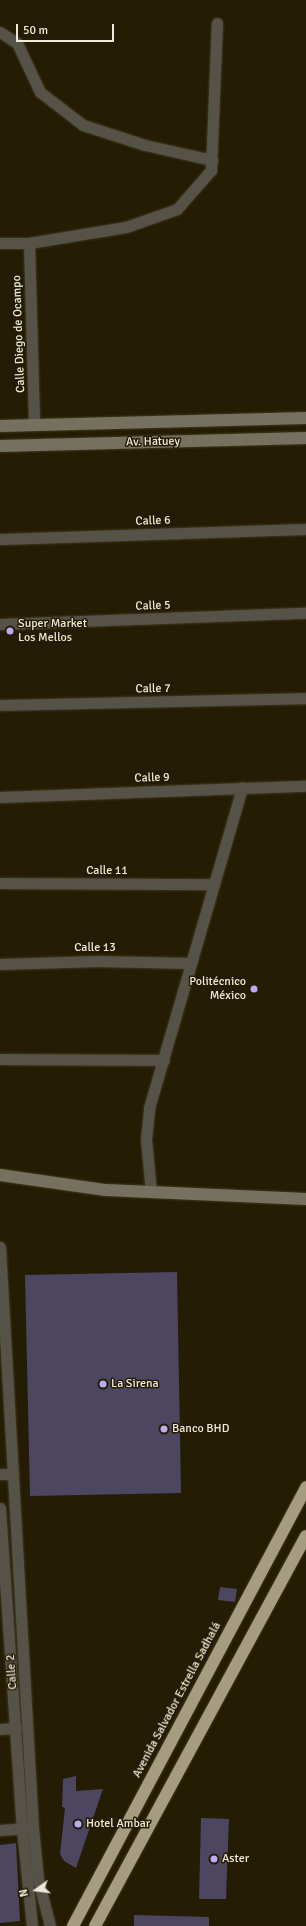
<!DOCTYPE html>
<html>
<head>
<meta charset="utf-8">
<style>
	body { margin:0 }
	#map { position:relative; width:306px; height:1926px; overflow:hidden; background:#241c03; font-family:Signika,sans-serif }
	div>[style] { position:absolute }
	.building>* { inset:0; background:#4c4660 }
	.roads { filter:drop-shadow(0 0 1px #403921) drop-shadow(0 0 1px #403921) }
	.street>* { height:11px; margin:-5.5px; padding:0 5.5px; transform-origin:5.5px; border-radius:5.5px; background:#565247 }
	.secondary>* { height:12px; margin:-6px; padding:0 6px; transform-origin:6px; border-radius:6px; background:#76705e }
	.highway>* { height:12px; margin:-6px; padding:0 6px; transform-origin:6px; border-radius:6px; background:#a69c7f }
	.dots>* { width:11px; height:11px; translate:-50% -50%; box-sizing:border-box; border:2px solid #241c03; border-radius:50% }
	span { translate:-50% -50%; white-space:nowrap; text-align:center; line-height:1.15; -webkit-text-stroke:3px #241c03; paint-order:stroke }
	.street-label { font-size:12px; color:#eee9da }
	.poi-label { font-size:12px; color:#eee9da }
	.left { translate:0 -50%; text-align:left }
	.right { translate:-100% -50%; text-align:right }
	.north { position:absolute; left:16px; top:1870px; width:40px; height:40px; -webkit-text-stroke:3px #241c03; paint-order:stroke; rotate:256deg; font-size:11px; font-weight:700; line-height:16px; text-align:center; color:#eee9da }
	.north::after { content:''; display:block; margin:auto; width:14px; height:18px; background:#eee9da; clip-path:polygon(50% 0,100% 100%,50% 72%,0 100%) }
	.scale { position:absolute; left:16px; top:24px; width:98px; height:18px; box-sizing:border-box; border:2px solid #eee9da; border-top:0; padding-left:5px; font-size:12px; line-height:14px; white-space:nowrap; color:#eee9da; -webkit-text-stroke:3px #241c03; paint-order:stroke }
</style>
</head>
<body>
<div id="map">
	<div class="building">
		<div style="clip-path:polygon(177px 1272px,181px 1493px,30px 1496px,25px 1275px)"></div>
		<div style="clip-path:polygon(220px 1587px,237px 1589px,235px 1602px,218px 1600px)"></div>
		<div style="clip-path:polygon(76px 1776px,76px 1791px,103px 1789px,76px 1868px,64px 1861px,60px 1854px,65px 1808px,62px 1807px,63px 1779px)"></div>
		<div style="clip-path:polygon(201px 1818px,229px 1819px,226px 1899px,199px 1899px)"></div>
		<div style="clip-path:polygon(16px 1843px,20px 1921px,0 1923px,0 1845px)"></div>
		<div style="clip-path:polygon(134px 1915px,209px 1917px,209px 1926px,134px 1926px)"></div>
	</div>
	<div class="roads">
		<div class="street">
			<div style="left:0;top:32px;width:20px;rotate:33deg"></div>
			<div style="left:17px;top:43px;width:54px;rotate:64.9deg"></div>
			<div style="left:40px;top:92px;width:54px;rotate:37.5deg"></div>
			<div style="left:83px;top:125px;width:65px;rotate:17.9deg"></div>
			<div style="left:145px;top:145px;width:69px;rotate:12.6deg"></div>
			<div style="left:0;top:243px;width:29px"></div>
			<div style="left:29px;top:243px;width:98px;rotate:-9.4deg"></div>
			<div style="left:126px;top:227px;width:54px;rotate:-19.4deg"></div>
			<div style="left:177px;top:209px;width:52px;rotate:-48.9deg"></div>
			<div style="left:211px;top:170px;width:147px;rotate:-87.7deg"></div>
			<div style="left:29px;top:243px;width:181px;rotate:88.4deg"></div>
			<div style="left:0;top:539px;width:306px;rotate:-1.9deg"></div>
			<div style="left:0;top:624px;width:306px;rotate:-2.1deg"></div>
			<div style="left:0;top:705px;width:306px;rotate:-1.3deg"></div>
			<div style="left:0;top:797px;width:306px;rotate:-2.1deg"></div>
			<div style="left:0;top:883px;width:214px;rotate:0.3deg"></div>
			<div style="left:0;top:964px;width:97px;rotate:-1.8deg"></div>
			<div style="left:97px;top:961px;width:94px;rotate:1.2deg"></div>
			<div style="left:0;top:1059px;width:164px;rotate:0.3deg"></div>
			<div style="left:151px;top:1192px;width:53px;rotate:-95.4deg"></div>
			<div style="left:146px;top:1139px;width:31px;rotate:-84deg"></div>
			<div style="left:149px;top:1108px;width:334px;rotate:-73.8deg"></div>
			<div style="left:0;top:1247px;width:582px;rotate:86.75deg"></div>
			<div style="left:33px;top:1828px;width:51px;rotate:84.4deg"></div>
			<div style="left:38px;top:1879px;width:49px;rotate:75.7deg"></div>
			<div style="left:0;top:1474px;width:13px"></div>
			<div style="left:0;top:1508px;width:322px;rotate:86.1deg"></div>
			<div style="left:22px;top:1829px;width:98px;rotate:84.1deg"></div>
			<div style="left:0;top:1729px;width:16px;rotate:-4deg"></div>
			<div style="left:0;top:1830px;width:29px;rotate:-4deg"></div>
		</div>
		<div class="secondary">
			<div style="left:0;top:426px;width:306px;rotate:-1.5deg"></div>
			<div style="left:0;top:446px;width:306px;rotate:-1.5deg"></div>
			<div style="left:0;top:1175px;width:107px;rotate:8.1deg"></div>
			<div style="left:106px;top:1190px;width:200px;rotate:2.6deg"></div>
		</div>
		<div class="highway">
			<div style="left:73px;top:1926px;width:497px;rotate:-62deg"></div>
			<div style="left:95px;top:1926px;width:443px;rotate:-61.6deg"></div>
		</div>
	</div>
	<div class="dots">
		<div style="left:10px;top:631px;background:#bcaaf6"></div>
		<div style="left:254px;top:989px;background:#bcaaf6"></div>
		<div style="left:103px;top:1384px;background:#bcaaf6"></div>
		<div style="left:164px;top:1429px;background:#bcaaf6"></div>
		<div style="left:78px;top:1824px;background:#bcaaf6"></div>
		<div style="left:214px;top:1859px;background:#bcaaf6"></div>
	</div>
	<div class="street-label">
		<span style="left:19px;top:334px;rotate:-92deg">Calle Diego de Ocampo</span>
		<span style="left:153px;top:442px;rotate:-1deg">Av. Hatuey</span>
		<span style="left:153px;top:521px;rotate:-2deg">Calle 6</span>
		<span style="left:153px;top:606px;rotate:-2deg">Calle 5</span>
		<span style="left:153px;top:689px;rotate:-1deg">Calle 7</span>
		<span style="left:152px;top:778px;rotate:-2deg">Calle 9</span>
		<span style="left:107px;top:871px">Calle 11</span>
		<span style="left:95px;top:948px">Calle 13</span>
		<span style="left:12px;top:1672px;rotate:-94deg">Calle 2</span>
		<span style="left:177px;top:1700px;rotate:-62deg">Avenida Salvador Estrella Sadhalá</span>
	</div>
	<div class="poi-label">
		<span class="left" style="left:18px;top:631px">Super Market<br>Los Mellos</span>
		<span class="right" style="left:246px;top:989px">Politécnico<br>México</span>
		<span class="left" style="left:111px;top:1384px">La Sirena</span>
		<span class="left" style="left:172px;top:1429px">Banco BHD</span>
		<span class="left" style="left:86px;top:1824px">Hotel Ambar</span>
		<span class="left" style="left:222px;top:1859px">Aster</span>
	</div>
	<div class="north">N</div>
	<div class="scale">50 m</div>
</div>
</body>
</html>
